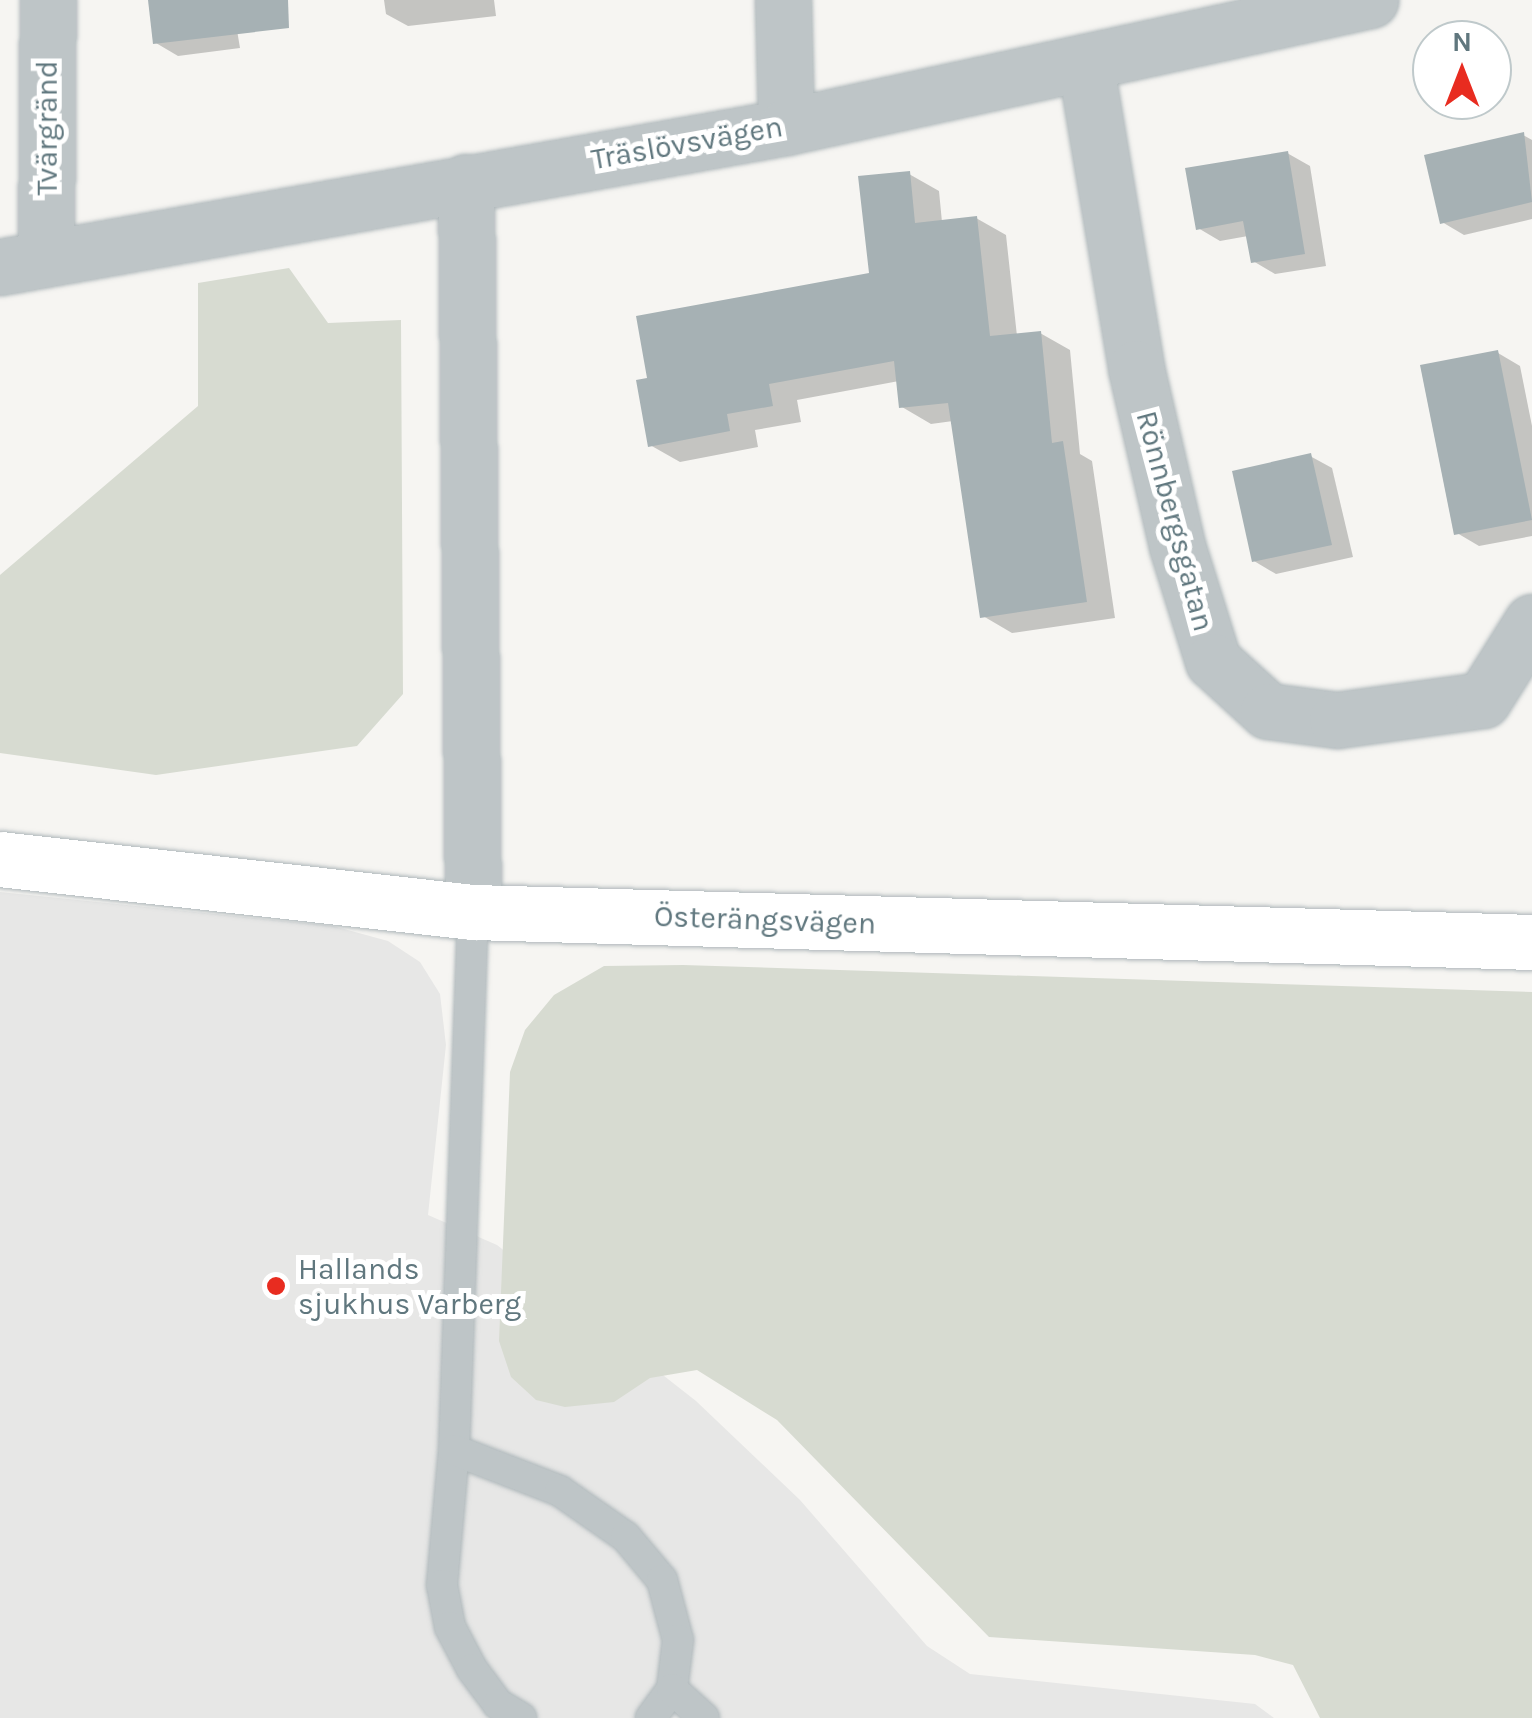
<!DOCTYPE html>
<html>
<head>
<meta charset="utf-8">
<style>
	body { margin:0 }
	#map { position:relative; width:1532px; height:1718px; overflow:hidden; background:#f6f5f2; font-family:Karla,sans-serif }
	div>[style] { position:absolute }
	.built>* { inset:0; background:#e7e7e6 }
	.green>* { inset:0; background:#d7dbd1 }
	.shadow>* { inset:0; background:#0003 }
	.building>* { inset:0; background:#a6b1b4 }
	.roads { filter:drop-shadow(0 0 2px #aeb7ba) drop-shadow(0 0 2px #aeb7ba) }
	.lane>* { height:30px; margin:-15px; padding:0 15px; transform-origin:15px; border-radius:15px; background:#bec5c7 }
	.street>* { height:55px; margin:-27.5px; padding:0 27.5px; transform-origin:27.5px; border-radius:27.5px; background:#bec5c7 }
	.secondary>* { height:55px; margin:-27.5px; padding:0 27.5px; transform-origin:27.5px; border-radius:27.5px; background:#fff }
	.dots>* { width:28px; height:28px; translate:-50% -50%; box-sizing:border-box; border:5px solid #fff; border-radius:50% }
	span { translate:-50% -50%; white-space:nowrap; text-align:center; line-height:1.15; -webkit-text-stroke:10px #fff; paint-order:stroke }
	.street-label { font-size:30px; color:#60777e }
	.poi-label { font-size:30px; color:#60777e }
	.left { translate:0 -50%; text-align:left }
	.north { position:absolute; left:1412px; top:20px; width:100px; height:100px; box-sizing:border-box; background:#fff; border:2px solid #bfc9cb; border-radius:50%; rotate:0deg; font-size:28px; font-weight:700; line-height:40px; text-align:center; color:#60777e }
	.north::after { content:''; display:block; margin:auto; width:35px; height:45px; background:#e82c20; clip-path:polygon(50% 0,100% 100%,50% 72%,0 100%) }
</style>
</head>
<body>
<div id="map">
	<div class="built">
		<div style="clip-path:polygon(0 892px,333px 926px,388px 941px,420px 962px,440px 994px,446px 1045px,428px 1215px,497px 1245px,696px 1401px,800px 1500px,927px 1646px,970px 1674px,1255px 1704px,1274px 1718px,0 1718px)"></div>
	</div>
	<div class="green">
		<div style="clip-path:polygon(289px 268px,328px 323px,401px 320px,403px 694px,357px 746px,156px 775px,0 753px,0 575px,198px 406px,198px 283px)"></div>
		<div style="clip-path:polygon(683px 965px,1532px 992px,1532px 1718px,1320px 1718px,1293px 1665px,1255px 1655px,989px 1637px,777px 1420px,697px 1370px,650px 1378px,614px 1402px,565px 1407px,536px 1400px,511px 1377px,499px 1341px,510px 1072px,525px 1030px,554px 995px,604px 966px)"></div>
	</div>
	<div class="shadow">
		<div style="clip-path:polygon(150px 0,232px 0,240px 48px,178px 56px,156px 43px)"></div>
		<div style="clip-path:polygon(384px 0,494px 0,496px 16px,408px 26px,386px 14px)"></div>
		<div style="clip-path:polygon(1523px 135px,1532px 140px,1532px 219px,1464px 235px,1442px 222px)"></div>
		<div style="clip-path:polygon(1287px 153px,1310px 166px,1326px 266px,1275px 274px,1253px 261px,1248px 236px,1220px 241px,1198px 228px)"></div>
		<div style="clip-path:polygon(909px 174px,939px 191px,942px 222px,976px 218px,1006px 235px,1017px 336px,1040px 333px,1070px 350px,1080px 454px,1092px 461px,1115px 618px,1012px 633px,983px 616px,953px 421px,931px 424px,902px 407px,899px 381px,797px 400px,801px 422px,755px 430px,758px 447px,680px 462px,650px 445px,650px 380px,872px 275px)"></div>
		<div style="clip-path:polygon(1498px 353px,1520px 366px,1532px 426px,1532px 536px,1479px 546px,1457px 533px)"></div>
		<div style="clip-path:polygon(1310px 456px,1332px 468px,1353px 557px,1276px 574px,1254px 561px)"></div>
	</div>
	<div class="building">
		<div style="clip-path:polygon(148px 0,288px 0,289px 28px,153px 44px)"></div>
		<div style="clip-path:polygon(1524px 132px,1532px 202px,1440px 224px,1424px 155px)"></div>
		<div style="clip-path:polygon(1288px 151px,1305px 254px,1251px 263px,1243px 221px,1196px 230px,1185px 168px)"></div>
		<div style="clip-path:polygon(910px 171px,915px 223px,977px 216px,990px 336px,1041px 331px,1052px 443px,1063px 441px,1087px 602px,980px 618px,948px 403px,899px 408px,894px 361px,769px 384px,773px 406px,727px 414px,730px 431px,648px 447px,636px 380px,647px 378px,636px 316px,869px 273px,858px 176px)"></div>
		<div style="clip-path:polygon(1498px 350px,1532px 520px,1454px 535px,1420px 365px)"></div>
		<div style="clip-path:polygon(1311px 453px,1332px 545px,1252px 562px,1232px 471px)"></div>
	</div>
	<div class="roads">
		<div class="lane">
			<div style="left:473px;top:912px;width:538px;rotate:92.02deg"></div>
			<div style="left:454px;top:1450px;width:136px;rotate:95.1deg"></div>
			<div style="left:442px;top:1585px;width:43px;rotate:79.2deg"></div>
			<div style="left:450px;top:1627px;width:47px;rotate:62.4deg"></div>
			<div style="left:472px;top:1669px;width:44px;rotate:53.4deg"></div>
			<div style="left:498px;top:1704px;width:27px;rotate:31deg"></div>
			<div style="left:454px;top:1450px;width:114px;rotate:21.1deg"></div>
			<div style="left:560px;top:1491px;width:80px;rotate:34.9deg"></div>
			<div style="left:626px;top:1537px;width:56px;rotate:50.1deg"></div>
			<div style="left:662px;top:1580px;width:62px;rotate:75.1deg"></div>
			<div style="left:678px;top:1640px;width:49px;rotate:97deg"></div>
			<div style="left:672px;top:1689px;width:36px;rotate:126deg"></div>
			<div style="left:672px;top:1689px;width:43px;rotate:42.2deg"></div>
		</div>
		<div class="street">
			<div style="left:783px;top:0;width:127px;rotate:88.6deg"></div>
			<div style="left:1085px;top:62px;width:310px;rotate:80.5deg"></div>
			<div style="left:1136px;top:368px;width:183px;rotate:77deg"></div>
			<div style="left:1177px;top:546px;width:121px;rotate:72.6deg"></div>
			<div style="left:1213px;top:661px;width:74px;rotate:42.3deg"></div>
			<div style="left:1268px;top:711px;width:70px;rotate:7.4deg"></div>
			<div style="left:1337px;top:720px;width:147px;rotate:-7.8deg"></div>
			<div style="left:1483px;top:700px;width:92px;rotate:-57.9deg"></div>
			<div style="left:466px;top:182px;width:730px;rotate:89.45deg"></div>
			<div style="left:46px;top:257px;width:257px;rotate:-89.6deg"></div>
			<div style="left:0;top:267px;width:798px;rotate:-10.1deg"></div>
			<div style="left:786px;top:127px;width:598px;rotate:-12.27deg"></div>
		</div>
		<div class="secondary">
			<div style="left:0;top:859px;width:476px;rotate:6.4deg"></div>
			<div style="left:473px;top:912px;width:1059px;rotate:1.62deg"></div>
		</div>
	</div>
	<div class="dots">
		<div style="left:276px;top:1286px;background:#e82c20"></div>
	</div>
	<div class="street-label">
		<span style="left:47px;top:128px;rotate:-90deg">Tvärgränd</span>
		<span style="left:687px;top:143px;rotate:-10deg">Träslövsvägen</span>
		<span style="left:1175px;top:521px;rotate:75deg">Rönnbergsgatan</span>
		<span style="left:765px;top:920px;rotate:2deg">Österängsvägen</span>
	</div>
	<div class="poi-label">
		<span class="left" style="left:298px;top:1286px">Hallands<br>sjukhus Varberg</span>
	</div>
	<div class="north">N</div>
</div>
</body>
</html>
